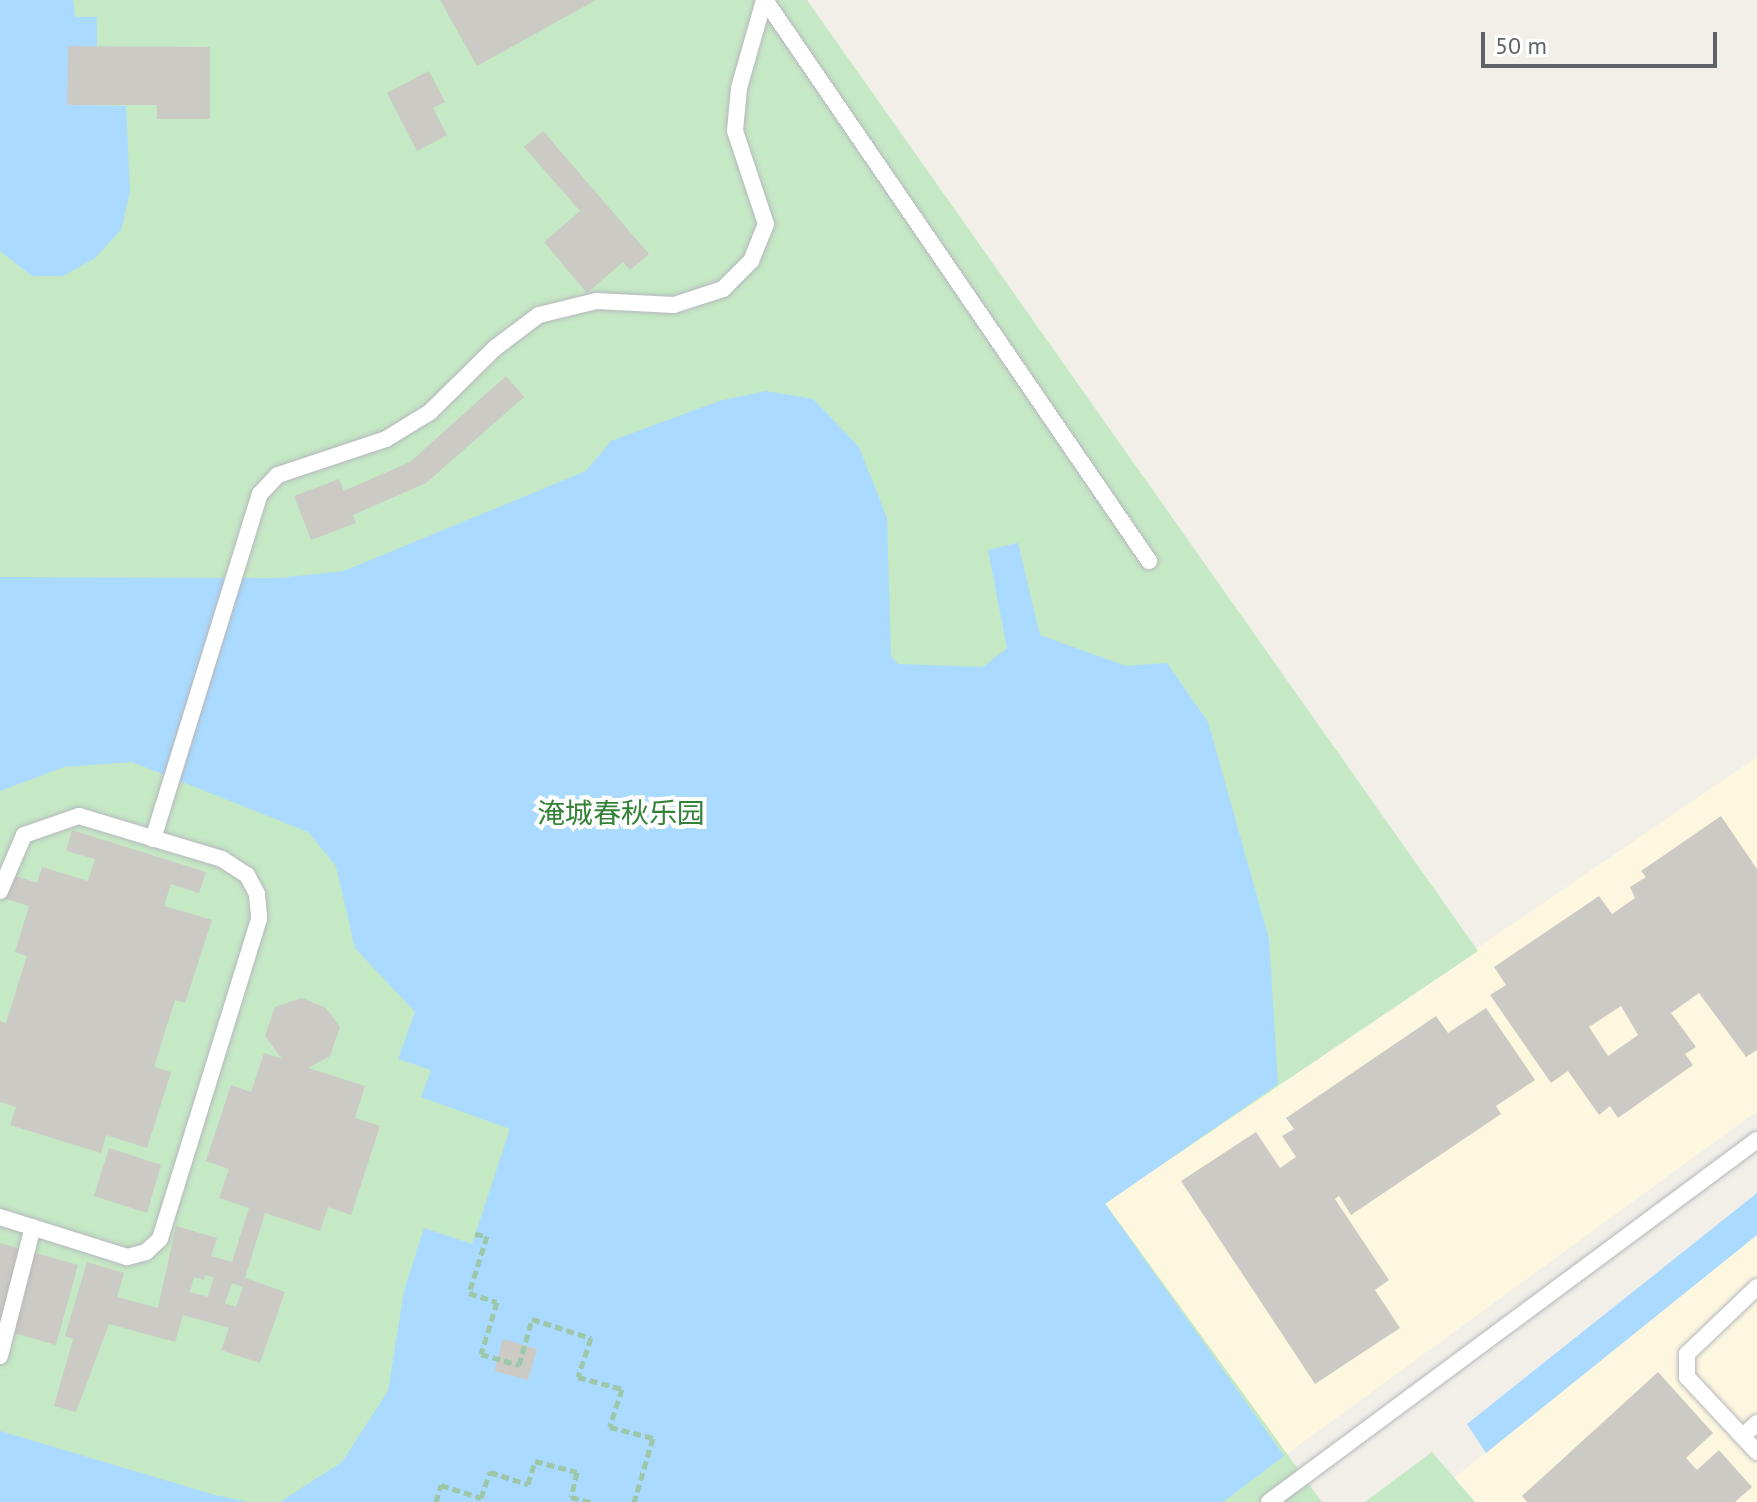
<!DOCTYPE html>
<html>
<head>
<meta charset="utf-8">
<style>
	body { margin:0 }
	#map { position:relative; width:1757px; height:1502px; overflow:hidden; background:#f1efe8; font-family:"PT Sans","Noto Sans SC",sans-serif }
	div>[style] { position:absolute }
	.commercial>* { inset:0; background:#fef7e0 }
	.green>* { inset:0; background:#c5e8c5 }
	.water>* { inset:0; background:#aadaff }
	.building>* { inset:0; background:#cccac5 }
	.path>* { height:5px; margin-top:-2.5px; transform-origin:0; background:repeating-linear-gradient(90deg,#9cc7a9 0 8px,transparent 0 12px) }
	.roads { filter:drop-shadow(0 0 2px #b5b8bc) drop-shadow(0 0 2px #b5b8bc) }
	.service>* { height:16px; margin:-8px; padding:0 8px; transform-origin:8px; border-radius:8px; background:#fff }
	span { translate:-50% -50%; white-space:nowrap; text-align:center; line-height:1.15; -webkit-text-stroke:8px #fff; paint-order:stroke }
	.park-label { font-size:28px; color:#348238 }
	.scale { position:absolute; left:1481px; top:32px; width:236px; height:36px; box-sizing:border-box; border:4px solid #5f6368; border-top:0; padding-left:10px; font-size:24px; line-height:28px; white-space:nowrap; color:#5f6368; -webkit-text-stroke:6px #fff; paint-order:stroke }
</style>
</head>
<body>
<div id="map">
	<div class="commercial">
		<div style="clip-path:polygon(1757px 757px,1757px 1111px,1284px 1456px,1104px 1203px)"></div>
		<div style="clip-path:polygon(1757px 1235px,1757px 1502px,1475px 1502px,1454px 1478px)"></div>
	</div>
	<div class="green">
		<div style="clip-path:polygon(0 0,807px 0,1478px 951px,1105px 1203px,1322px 1502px,0 1502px)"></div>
		<div style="clip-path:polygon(1432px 1452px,1475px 1502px,1365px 1502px)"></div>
	</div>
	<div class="water">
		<div style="clip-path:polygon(0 0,73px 0,75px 17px,97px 17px,97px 46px,67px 105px,126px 106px,130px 192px,121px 230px,95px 258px,63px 276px,32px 276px,0 251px)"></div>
		<div style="clip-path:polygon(766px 391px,813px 399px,859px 447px,887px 518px,891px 656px,898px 664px,983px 667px,1007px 648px,988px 550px,1018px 543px,1040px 635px,1126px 666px,1167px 663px,1208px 722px,1269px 939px,1278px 1084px,1105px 1204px,1284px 1456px,1223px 1502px,280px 1502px,342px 1462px,388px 1391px,404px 1291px,424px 1228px,472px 1244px,510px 1129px,421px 1097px,431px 1070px,398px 1059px,415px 1012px,355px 948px,336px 866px,308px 832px,132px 762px,64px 767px,0 791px,0 577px,279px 578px,344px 571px,586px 471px,611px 441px,719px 401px)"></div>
		<div style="clip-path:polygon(1757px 1193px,1757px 1235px,1486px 1453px,1467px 1424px)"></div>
		<div style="clip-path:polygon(0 1431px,215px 1495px,248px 1502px,0 1502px)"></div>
	</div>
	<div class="building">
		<div style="clip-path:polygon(440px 0,596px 0,477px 66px)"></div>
		<div style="clip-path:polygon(68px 46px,210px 47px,210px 119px,157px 119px,157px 105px,67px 105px)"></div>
		<div style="clip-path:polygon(429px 71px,445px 102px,433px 108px,447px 135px,417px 151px,387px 93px)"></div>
		<div style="clip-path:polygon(543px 131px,649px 254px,630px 270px,623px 262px,587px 293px,544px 242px,580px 211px,524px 147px)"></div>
		<div style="clip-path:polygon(506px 376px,524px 397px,426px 483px,353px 515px,356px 523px,311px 540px,294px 496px,339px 479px,344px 491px,410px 462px)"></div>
		<div style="clip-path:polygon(evenodd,1721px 816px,1757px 869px,1757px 1050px,1746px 1057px,1699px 993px,1671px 1013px,1696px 1047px,1685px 1054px,1693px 1065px,1618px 1118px,1610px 1106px,1599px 1115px,1568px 1071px,1551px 1083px,1490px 995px,1506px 985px,1494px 967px,1599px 896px,1612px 914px,1635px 898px,1630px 887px,1646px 877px,1641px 871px,1721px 816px,1621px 1006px,1638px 1035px,1608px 1056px,1589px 1027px,1621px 1006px)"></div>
		<div style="clip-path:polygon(72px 830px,206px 872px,199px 893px,171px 884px,164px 906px,212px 920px,185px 1003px,175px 1000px,154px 1067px,171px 1072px,147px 1148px,106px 1135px,101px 1153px,10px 1125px,16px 1107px,0 1102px,0 1021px,6px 1023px,27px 956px,15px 952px,29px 906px,0 897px,0 871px,37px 883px,42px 867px,88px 881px,95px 859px,66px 851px)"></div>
		<div style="clip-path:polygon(evenodd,302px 998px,326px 1008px,340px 1027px,330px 1056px,308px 1068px,365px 1086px,355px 1118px,380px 1126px,351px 1215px,328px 1207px,320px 1231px,265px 1213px,245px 1278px,285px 1292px,260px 1363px,221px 1350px,229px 1328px,183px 1315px,175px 1342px,109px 1324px,76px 1412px,54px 1406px,73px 1339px,65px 1336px,87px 1262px,124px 1273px,117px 1297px,158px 1308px,176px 1226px,217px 1238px,211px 1256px,232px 1262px,249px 1208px,219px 1198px,229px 1169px,206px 1161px,231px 1085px,251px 1092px,264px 1053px,282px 1059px,265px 1036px,275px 1007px,302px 998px,205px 1275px,214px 1277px,208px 1297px,190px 1292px,194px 1277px,204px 1280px,205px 1275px,302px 998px,232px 1283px,243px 1287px,236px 1307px,225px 1303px,232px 1283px)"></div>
		<div style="clip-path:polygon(1486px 1008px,1535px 1080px,1496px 1106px,1501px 1114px,1351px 1215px,1339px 1196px,1335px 1199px,1389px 1280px,1375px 1290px,1400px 1328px,1315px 1384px,1181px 1181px,1256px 1132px,1280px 1168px,1296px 1157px,1282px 1136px,1294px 1129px,1286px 1118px,1436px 1016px,1448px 1033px)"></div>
		<div style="clip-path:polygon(109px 1148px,161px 1165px,147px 1213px,94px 1196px)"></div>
		<div style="clip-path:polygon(0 1243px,78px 1265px,56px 1345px,0 1329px)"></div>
		<div style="clip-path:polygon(503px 1339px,537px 1349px,528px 1380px,494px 1371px)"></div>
		<div style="clip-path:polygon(1658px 1372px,1713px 1433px,1686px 1458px,1697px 1470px,1719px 1450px,1752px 1487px,1735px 1502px,1527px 1502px,1522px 1496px)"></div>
	</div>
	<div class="path">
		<div style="left:475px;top:1234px;width:12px;rotate:9deg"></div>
		<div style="left:487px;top:1236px;width:60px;rotate:107.5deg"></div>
		<div style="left:469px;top:1293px;width:29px;rotate:18deg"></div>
		<div style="left:497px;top:1302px;width:54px;rotate:107.1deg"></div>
		<div style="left:481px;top:1354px;width:40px;rotate:16deg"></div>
		<div style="left:519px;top:1365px;width:48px;rotate:-74.2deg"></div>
		<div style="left:532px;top:1319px;width:62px;rotate:17.9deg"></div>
		<div style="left:591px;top:1338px;width:41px;rotate:108.4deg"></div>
		<div style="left:578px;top:1377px;width:46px;rotate:15.3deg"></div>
		<div style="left:622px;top:1389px;width:40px;rotate:108deg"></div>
		<div style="left:610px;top:1427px;width:44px;rotate:14.3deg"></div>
		<div style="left:653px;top:1438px;width:67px;rotate:106.5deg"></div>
		<div style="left:436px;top:1502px;width:18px;rotate:-74deg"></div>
		<div style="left:441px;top:1485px;width:42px;rotate:18deg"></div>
		<div style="left:481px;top:1498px;width:28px;rotate:-71deg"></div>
		<div style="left:490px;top:1472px;width:40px;rotate:18deg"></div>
		<div style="left:528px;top:1484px;width:24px;rotate:-73deg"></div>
		<div style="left:535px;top:1461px;width:43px;rotate:14.7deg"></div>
		<div style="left:577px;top:1472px;width:26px;rotate:103deg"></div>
		<div style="left:571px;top:1497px;width:20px;rotate:15deg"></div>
	</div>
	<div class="roads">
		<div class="service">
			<div style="left:765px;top:0;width:680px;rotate:55.61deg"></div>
			<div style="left:153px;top:839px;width:361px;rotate:-72.8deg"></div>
			<div style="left:260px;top:494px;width:26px;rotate:-47deg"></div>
			<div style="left:278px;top:475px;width:114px;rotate:-18.4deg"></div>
			<div style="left:386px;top:439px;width:52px;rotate:-31.5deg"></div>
			<div style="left:430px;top:412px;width:91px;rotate:-44.6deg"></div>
			<div style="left:495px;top:348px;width:55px;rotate:-36.9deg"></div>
			<div style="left:539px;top:315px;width:59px;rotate:-13.8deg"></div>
			<div style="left:596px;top:301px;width:78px;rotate:2.9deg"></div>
			<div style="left:674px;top:305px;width:52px;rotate:-18.1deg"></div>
			<div style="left:723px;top:289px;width:40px;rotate:-45deg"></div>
			<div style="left:751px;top:261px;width:40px;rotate:-68deg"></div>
			<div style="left:766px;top:224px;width:98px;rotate:-108.4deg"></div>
			<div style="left:735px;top:131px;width:43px;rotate:-84.7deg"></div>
			<div style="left:739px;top:88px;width:91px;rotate:-74.1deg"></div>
			<div style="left:0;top:891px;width:61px;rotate:-66.8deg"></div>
			<div style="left:24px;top:835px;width:58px;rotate:-19.1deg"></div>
			<div style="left:79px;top:816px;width:149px;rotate:16.7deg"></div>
			<div style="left:222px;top:859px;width:30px;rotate:33deg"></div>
			<div style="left:247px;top:875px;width:21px;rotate:62deg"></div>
			<div style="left:257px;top:894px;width:25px;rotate:85deg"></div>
			<div style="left:259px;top:919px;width:335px;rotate:107.2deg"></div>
			<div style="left:160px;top:1239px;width:19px;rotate:137deg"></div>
			<div style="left:146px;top:1252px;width:20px;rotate:165deg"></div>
			<div style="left:127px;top:1257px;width:133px;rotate:-162.5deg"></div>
			<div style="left:1757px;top:1287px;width:97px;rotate:136.3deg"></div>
			<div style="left:1687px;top:1354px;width:23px;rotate:90deg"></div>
			<div style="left:1687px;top:1377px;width:103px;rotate:47deg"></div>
			<div style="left:0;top:1356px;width:133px;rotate:-75.7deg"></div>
			<div style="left:1743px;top:1436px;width:19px;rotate:-43deg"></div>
			<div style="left:1269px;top:1502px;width:608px;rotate:-36.57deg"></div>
		</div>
	</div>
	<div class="park-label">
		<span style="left:621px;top:813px">淹城春秋乐园</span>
	</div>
	<div class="scale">50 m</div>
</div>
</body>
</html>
